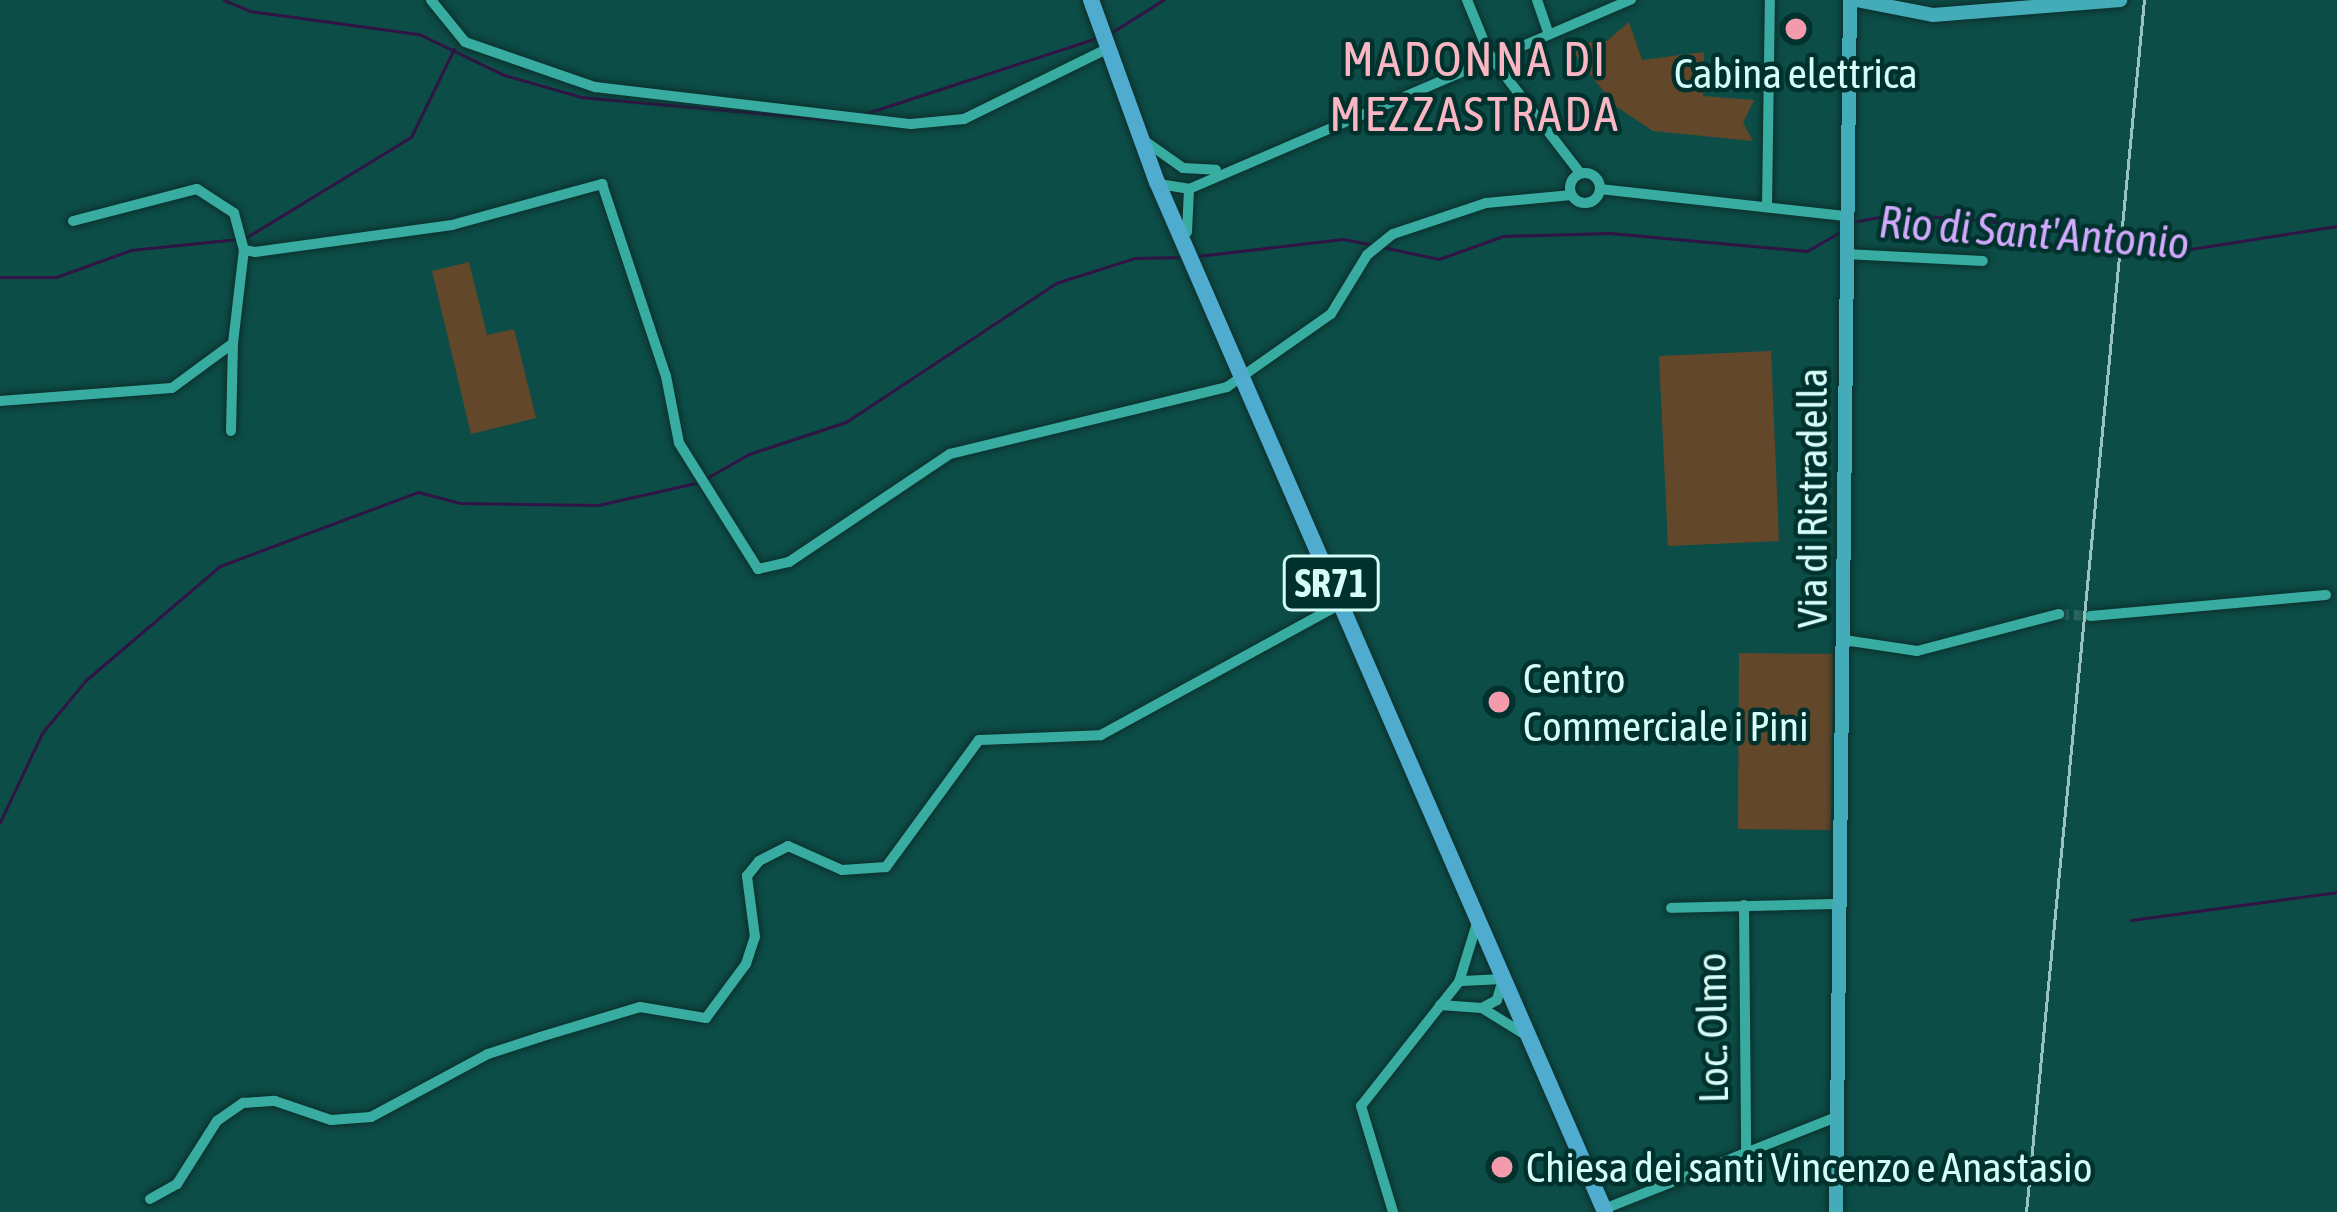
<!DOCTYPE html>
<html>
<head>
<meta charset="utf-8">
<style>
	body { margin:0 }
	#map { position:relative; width:2337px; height:1212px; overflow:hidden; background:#0d4d47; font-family:"Asap Condensed",sans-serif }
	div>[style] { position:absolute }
	.green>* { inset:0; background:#63472a }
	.stream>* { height:3px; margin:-1.5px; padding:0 1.5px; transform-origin:1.5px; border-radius:1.5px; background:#301446 }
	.street-tunnel>* { height:10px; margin-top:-5px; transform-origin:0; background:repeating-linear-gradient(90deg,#2b6762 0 10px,transparent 0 15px) }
	.roads { filter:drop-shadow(0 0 3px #0b2f2c) drop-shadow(0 0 3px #0b2f2c) }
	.street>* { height:10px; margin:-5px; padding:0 5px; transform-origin:5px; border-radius:5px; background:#39aca1 }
	.street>.ring { margin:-5px; padding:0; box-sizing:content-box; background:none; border:10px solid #39aca1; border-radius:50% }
	.secondary>* { height:14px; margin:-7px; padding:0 7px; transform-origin:7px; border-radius:7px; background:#44acb8 }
	.primary>* { height:16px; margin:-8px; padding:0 8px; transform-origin:8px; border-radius:8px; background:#50accf }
	.rail>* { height:3px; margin:-1.5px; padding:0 1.5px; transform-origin:1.5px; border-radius:1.5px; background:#95c4bf }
	.dots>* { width:33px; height:33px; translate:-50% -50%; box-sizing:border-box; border:6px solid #00312d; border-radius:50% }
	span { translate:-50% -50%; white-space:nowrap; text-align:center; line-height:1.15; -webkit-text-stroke:9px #00312d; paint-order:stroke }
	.shield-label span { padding:3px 9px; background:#00312d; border:3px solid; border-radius:9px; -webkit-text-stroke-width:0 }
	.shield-label { font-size:39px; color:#d6fdf8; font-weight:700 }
	.poi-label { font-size:42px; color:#d6fdf8 }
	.left { translate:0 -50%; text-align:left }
	.street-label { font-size:42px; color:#d6fdf8 }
	.water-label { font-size:45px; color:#d2a9fc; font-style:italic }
	.quarter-label { font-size:48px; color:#fab6c3; letter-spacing:3px }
</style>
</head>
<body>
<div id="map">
	<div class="green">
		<div style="clip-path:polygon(1629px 22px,1642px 60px,1704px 52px,1703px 96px,1754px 100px,1743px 123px,1753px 141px,1653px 131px,1614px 105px,1567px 44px,1607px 41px)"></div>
		<div style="clip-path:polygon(469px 262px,487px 335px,514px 329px,536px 418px,471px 434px,432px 271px)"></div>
		<div style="clip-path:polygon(1771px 351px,1779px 541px,1668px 546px,1659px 356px)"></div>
		<div style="clip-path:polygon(1739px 653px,1833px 654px,1831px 830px,1738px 829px)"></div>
	</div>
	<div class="stream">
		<div style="left:224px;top:0;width:28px;rotate:23deg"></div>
		<div style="left:250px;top:11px;width:171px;rotate:7.8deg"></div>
		<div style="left:419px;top:34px;width:94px;rotate:25.8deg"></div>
		<div style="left:504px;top:75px;width:80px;rotate:15.9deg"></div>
		<div style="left:581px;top:97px;width:263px;rotate:5.2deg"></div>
		<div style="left:1109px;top:34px;width:64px;rotate:-32.2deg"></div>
		<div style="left:864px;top:114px;width:248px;rotate:-18.1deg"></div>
		<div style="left:1853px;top:222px;width:42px;rotate:-11deg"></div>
		<div style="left:1894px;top:214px;width:87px;rotate:3.9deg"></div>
		<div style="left:1981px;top:220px;width:205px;rotate:8.4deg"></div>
		<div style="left:2184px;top:250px;width:155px;rotate:-8.9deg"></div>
		<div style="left:247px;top:237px;width:192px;rotate:-31.4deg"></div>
		<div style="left:411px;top:137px;width:98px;rotate:-64deg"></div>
		<div style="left:1382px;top:247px;width:58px;rotate:11.9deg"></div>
		<div style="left:1439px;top:259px;width:68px;rotate:-19.8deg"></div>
		<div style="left:1503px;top:236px;width:107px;rotate:-1.6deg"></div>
		<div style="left:1610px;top:233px;width:198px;rotate:5.2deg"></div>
		<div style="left:1807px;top:251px;width:39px;rotate:-30deg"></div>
		<div style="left:1198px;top:256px;width:146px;rotate:-6.7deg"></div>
		<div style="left:1343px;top:239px;width:31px;rotate:11deg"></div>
		<div style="left:0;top:277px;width:56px"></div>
		<div style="left:56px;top:277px;width:80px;rotate:-19.8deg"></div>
		<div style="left:131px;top:250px;width:107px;rotate:-5.9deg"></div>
		<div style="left:705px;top:479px;width:51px;rotate:-29.6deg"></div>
		<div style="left:749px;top:454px;width:102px;rotate:-18.3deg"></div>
		<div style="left:846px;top:422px;width:252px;rotate:-33.5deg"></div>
		<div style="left:1056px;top:283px;width:83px;rotate:-17.6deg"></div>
		<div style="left:1135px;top:258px;width:47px;rotate:-1.2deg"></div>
		<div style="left:0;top:822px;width:98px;rotate:-64.7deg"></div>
		<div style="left:42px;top:733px;width:69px;rotate:-50.3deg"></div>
		<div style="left:86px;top:680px;width:176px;rotate:-40.4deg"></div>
		<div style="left:220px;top:566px;width:211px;rotate:-20.5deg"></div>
		<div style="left:418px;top:492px;width:43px;rotate:14.7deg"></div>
		<div style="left:460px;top:503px;width:138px;rotate:0.8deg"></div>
		<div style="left:598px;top:505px;width:100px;rotate:-12.7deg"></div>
		<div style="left:2131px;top:920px;width:208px;rotate:-7.7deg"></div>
	</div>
	<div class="street-tunnel">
		<div style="left:2059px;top:614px;width:31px;rotate:4deg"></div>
	</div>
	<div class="roads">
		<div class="street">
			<div style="left:431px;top:0;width:54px;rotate:51deg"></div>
			<div style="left:465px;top:42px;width:138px;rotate:19.1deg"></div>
			<div style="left:595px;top:87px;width:318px;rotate:6.7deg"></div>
			<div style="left:911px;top:124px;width:53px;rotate:-5.4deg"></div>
			<div style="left:964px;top:119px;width:159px;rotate:-26.1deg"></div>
			<div style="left:1467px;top:0;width:61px;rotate:67.7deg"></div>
			<div style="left:1490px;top:56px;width:148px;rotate:52.4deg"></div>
			<div style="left:1537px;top:0;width:34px;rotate:71deg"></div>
			<div style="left:1142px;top:139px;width:50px;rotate:35.3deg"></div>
			<div style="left:1183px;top:168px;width:33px;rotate:3deg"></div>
			<div class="ring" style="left:1570px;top:173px;width:20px;height:20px"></div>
			<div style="left:1159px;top:184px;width:30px;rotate:9deg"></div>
			<div style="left:1189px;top:189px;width:481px;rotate:-23.2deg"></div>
			<div style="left:1600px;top:189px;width:246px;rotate:6.3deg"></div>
			<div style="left:1767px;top:206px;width:206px;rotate:-89.2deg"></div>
			<div style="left:73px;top:221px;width:128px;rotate:-14.5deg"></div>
			<div style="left:197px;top:189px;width:44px;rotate:33deg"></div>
			<div style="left:234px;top:213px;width:38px;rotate:75deg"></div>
			<div style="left:244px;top:250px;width:11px;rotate:10deg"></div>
			<div style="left:255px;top:252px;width:199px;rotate:-7.8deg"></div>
			<div style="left:452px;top:225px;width:156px;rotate:-15.3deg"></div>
			<div style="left:602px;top:184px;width:202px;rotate:71.6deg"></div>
			<div style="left:666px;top:376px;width:68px;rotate:79deg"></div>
			<div style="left:679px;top:443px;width:149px;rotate:57.9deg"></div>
			<div style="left:758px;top:569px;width:32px;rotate:-13deg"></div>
			<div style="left:789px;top:562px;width:194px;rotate:-33.9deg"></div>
			<div style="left:950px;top:454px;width:285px;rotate:-13.6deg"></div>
			<div style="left:1227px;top:387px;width:127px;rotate:-35.1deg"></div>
			<div style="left:1331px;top:314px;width:69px;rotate:-58.6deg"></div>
			<div style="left:1367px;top:255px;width:33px;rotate:-39deg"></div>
			<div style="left:1393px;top:234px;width:98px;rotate:-18.4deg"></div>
			<div style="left:1486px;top:203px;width:86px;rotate:-5.3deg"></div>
			<div style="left:1187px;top:232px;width:43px;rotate:-87.3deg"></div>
			<div style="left:1845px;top:254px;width:138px;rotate:2.9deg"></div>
			<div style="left:0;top:401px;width:172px;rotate:-4.3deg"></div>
			<div style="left:172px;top:388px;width:76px;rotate:-36.4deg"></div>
			<div style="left:233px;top:343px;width:94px;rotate:-83.3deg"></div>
			<div style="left:231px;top:431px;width:88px;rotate:-88.7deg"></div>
			<div style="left:2090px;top:616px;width:237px;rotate:-5.1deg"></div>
			<div style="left:1844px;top:640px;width:74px;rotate:8.6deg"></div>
			<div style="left:1917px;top:651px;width:147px;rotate:-14.6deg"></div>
			<div style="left:1744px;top:905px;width:245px;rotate:89.5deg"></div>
			<div style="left:1671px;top:908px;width:169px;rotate:-1.4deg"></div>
			<div style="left:1462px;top:981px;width:41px;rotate:-2.8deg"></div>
			<div style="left:1503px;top:979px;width:22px;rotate:106deg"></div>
			<div style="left:1497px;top:1000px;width:17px;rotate:152deg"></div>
			<div style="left:1440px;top:1005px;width:42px;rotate:4.1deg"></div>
			<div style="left:1482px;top:1008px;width:49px;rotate:31.8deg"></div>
			<div style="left:150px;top:1199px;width:31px;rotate:-29deg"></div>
			<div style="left:177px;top:1184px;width:75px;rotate:-57.6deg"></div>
			<div style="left:217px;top:1121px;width:32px;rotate:-35deg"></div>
			<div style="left:243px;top:1103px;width:32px;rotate:-4deg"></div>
			<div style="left:275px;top:1101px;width:59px;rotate:18.7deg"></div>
			<div style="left:331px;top:1120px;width:40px;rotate:-4.3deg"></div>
			<div style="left:371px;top:1117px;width:133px;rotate:-28.3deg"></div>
			<div style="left:488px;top:1054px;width:55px;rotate:-18.1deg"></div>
			<div style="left:540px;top:1037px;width:104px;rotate:-16.7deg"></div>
			<div style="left:640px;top:1007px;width:67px;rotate:9.5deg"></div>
			<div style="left:706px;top:1018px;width:67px;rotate:-53.5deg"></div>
			<div style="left:746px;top:964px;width:28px;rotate:-72deg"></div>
			<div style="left:755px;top:937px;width:62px;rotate:-97.5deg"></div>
			<div style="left:747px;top:876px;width:19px;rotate:-51deg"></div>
			<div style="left:759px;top:861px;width:33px;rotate:-27deg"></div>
			<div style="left:788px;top:846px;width:59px;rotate:24deg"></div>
			<div style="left:842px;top:870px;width:44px;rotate:-3.9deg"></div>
			<div style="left:886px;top:867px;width:157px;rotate:-53.8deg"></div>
			<div style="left:979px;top:740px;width:122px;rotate:-2.3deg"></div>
			<div style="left:1101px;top:735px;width:273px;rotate:-28.7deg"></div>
			<div style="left:1604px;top:1209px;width:250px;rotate:-21.6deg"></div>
			<div style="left:1393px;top:1212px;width:111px;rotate:-106.8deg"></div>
			<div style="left:1361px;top:1106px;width:158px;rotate:-51.7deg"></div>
			<div style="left:1459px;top:982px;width:62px;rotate:-73deg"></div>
		</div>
		<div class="secondary">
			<div style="left:1856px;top:0;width:78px;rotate:11deg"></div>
			<div style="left:1933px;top:15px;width:188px;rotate:-4.6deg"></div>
			<div style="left:1836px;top:1212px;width:1212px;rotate:-89.34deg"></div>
		</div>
		<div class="primary">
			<div style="left:1091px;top:0;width:194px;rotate:70.1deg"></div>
			<div style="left:1157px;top:182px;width:1123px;rotate:66.49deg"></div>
		</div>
	</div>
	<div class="rail">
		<div style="left:2026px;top:1212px;width:1218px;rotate:-84.44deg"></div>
	</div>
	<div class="dots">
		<div style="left:1796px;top:29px;background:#f39aac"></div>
		<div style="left:1499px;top:702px;background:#f39aac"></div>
		<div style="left:1502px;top:1167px;background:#f39aac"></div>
	</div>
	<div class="shield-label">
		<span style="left:1331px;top:583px">SR71</span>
	</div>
	<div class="poi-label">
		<span style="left:1796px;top:73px">Cabina elettrica</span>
		<span class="left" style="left:1523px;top:702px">Centro<br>Commerciale i Pini</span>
		<span class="left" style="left:1526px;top:1167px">Chiesa dei santi Vincenzo e Anastasio</span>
	</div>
	<div class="street-label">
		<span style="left:1812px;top:498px;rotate:-90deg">Via di Ristradella</span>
		<span style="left:1712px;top:1028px;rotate:-91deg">Loc. Olmo</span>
	</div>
	<div class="water-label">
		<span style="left:2034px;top:233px;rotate:4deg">Rio di Sant'Antonio</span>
	</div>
	<div class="quarter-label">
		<span style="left:1475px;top:86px">MADONNA DI<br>MEZZASTRADA</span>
	</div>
</div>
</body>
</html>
